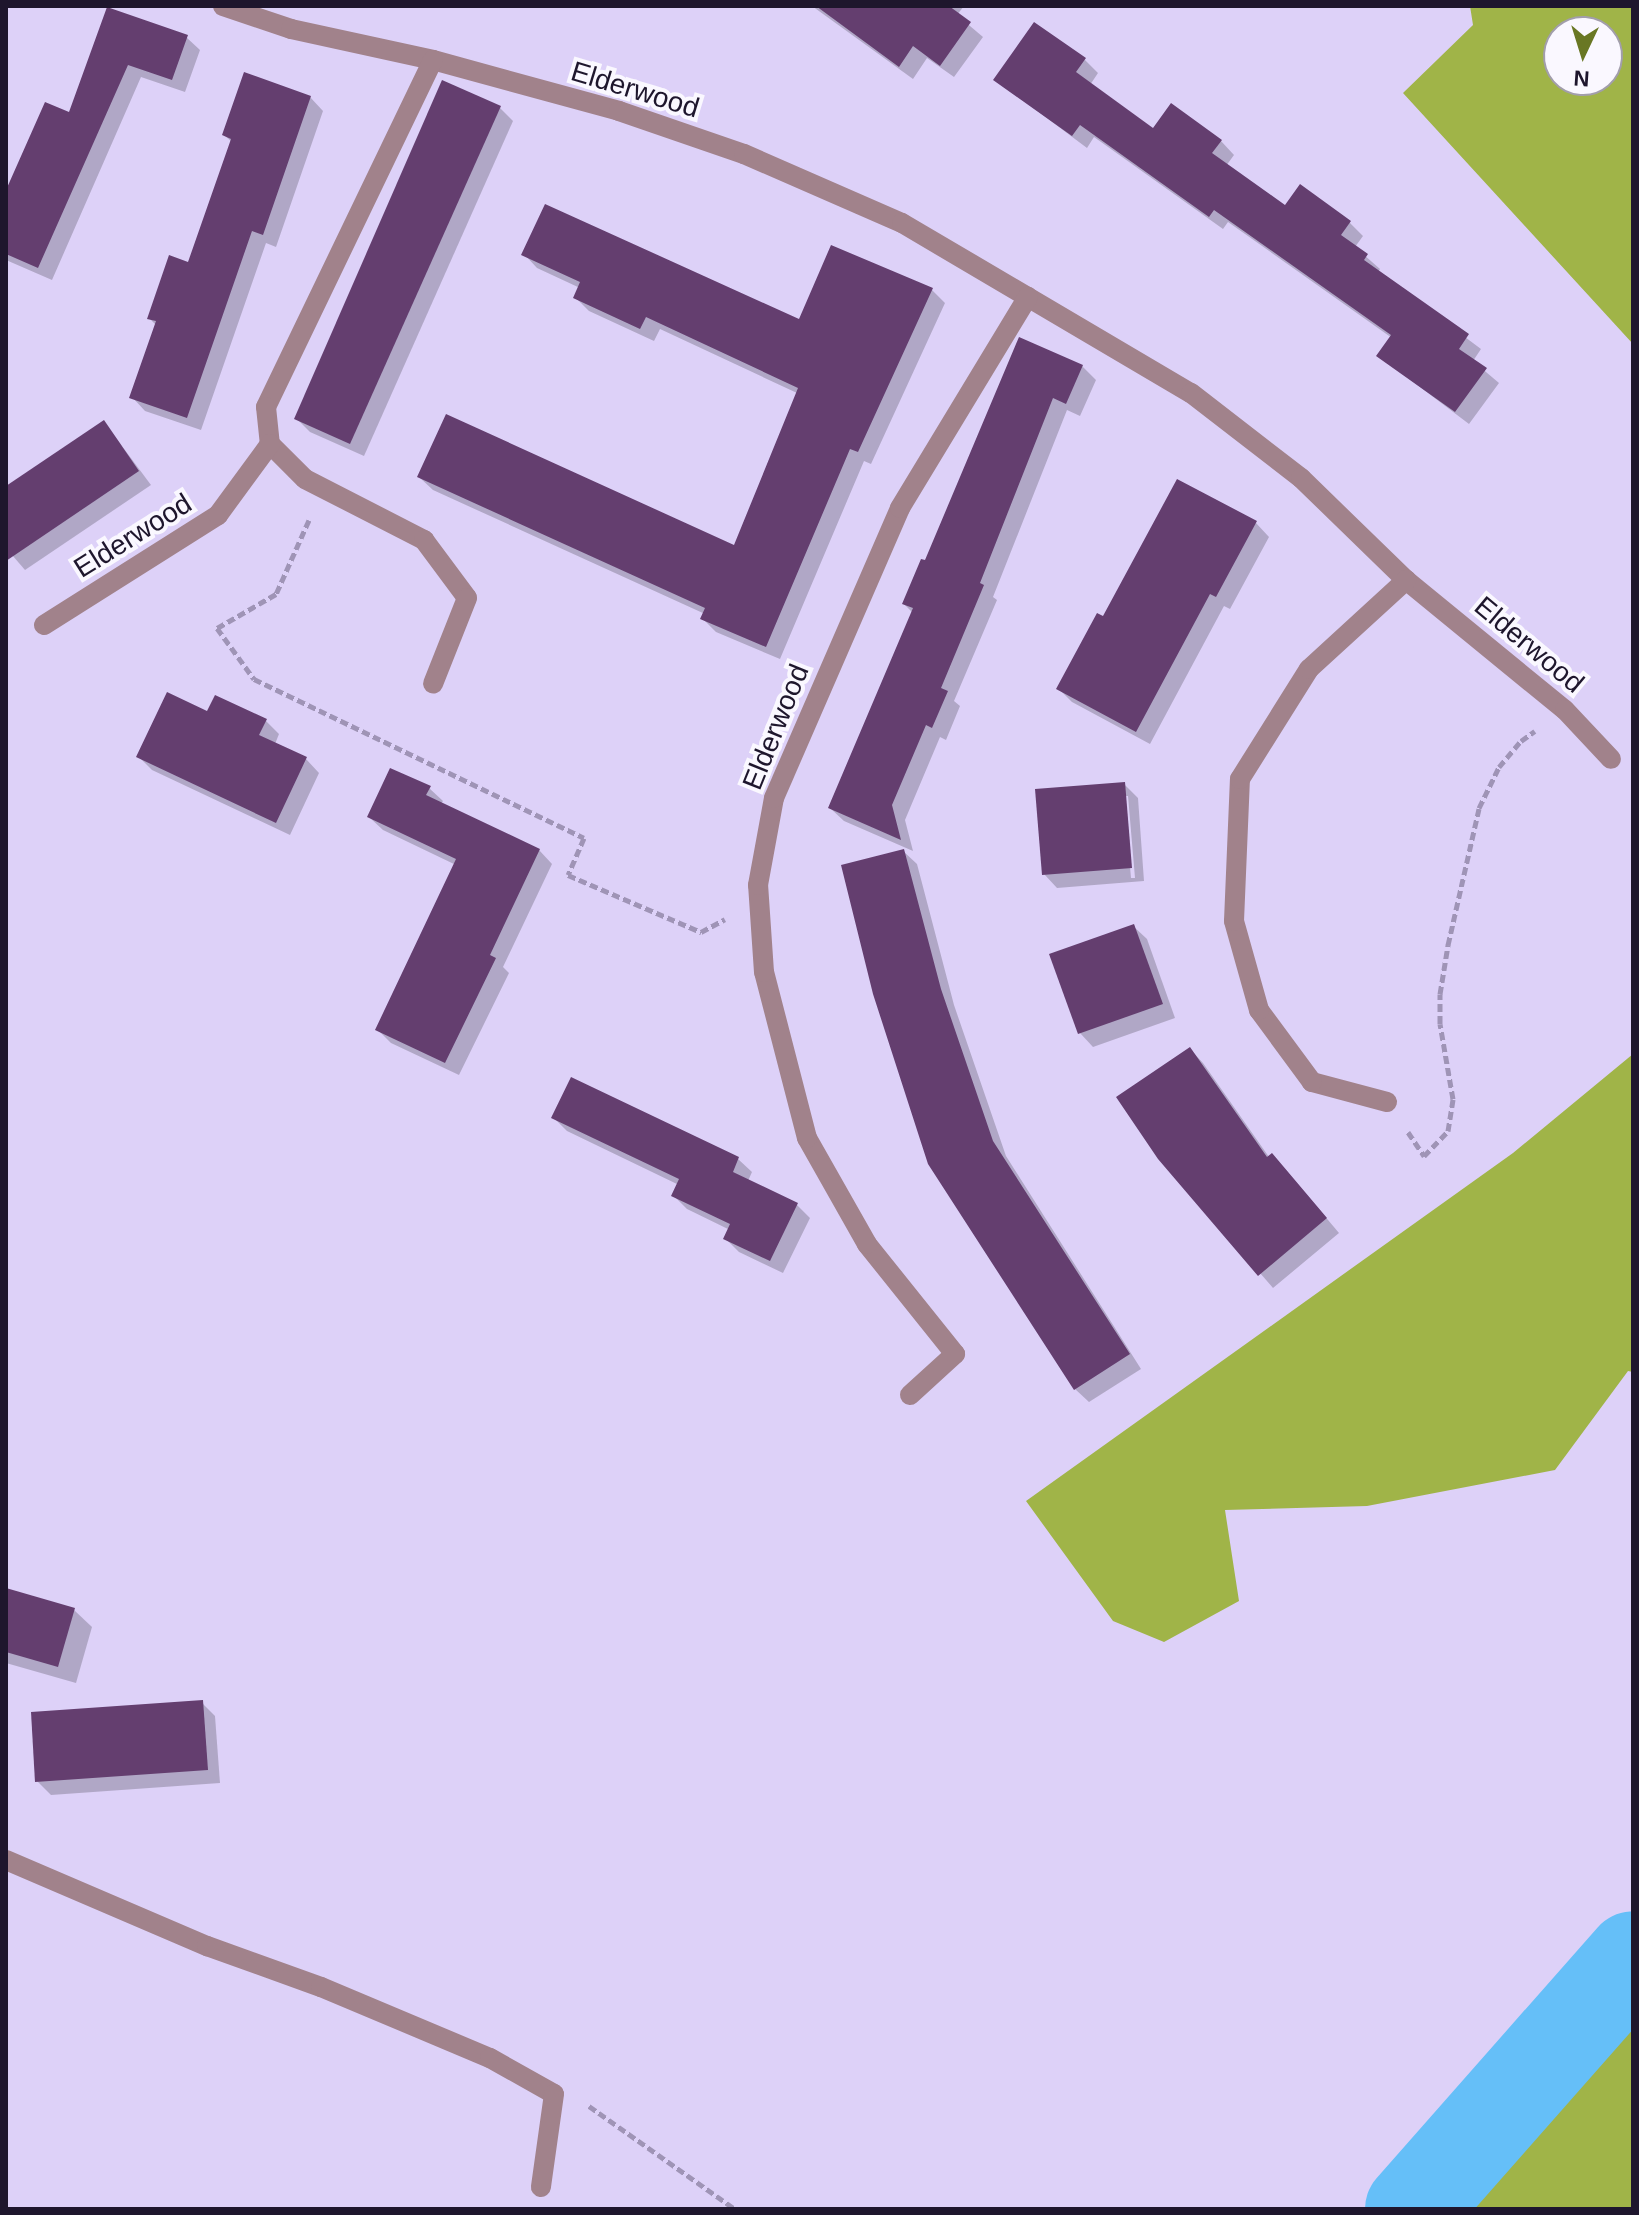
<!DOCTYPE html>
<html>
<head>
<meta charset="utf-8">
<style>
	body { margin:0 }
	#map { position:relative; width:1639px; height:2215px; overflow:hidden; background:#ddd1f8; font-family:Arial,sans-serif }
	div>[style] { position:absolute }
	.green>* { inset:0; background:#a0b448 }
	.shadow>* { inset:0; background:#0003 }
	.river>* { height:94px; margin:-47px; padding:0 47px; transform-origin:47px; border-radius:47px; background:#65bff8 }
	.building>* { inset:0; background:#643e6f }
	.path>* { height:5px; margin-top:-2.5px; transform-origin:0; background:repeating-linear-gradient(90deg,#9f94b6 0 8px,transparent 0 12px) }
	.lane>* { height:20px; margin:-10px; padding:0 10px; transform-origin:10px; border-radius:10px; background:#a1828b }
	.street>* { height:20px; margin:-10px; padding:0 10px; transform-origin:10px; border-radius:10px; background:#a1828b }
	span { translate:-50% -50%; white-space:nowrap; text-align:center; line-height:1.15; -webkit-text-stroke:8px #faf8ff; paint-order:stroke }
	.street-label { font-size:28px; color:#1e162d }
	.frame { position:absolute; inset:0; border:8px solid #1e162d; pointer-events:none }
	.north { position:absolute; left:1543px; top:16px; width:80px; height:80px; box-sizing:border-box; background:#faf8ff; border:2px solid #a29eab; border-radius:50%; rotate:184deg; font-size:22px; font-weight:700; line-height:32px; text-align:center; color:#1e162d }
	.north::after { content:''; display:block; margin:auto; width:28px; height:36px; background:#697724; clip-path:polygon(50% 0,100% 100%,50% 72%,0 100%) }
</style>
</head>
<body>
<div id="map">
	<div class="green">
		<div style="clip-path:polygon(evenodd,1470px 6px,1633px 6px,1633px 344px,1403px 93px,1473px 25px,1470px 6px,1559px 32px,1607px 32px,1607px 80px,1559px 80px,1559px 32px)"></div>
		<div style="clip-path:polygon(1633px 1054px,1633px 1372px,1628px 1371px,1555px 1470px,1367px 1506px,1225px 1510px,1239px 1601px,1164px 1642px,1113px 1621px,1026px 1501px,1513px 1153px)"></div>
		<div style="clip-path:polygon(1633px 1958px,1633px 2209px,1412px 2209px)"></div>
	</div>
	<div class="shadow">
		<div style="clip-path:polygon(812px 6px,964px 6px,957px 15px,983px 37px,954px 77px,927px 58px,913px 79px)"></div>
		<div style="clip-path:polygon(108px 10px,186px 37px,200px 50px,185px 92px,141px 77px,52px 280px,6px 260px,6px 195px,70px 115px)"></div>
		<div style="clip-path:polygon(1085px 60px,1098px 73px,1090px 85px,1154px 130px,1221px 141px,1234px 155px,1226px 166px,1285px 208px,1300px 187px,1350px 223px,1363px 236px,1355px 247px,1380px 269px,1378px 272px,1481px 349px,1473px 361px,1499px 383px,1469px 424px,1379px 356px,1392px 338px,1228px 222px,1223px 229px,1094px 137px,1087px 148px,996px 80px)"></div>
		<div style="clip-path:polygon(310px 97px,323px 111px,276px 247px,266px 243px,201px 430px,145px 411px,132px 397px,156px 325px,149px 318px,189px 264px,232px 142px,224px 135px)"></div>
		<div style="clip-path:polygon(500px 108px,513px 121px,364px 456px,310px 432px,296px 418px)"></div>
		<div style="clip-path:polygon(524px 254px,800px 321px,932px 290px,945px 303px,871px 464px,864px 461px,780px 659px,716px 632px,703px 619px,705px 614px,433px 490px,419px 477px,735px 548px,797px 393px,660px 329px,654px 341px,589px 311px,576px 298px,580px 288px,537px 268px)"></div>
		<div style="clip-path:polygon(1020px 340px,1082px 366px,1096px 380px,1080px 416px,1067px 410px,993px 597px,997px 600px,954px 701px,960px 706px,946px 740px,940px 737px,905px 820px,913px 851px,844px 821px,830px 808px,913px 613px,904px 604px,926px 563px)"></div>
		<div style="clip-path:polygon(104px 422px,151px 485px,25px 570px,6px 548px,6px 489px)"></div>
		<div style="clip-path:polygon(1256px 523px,1269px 537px,1230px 609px,1224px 606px,1150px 744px,1072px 702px,1059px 689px,1104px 619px)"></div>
		<div style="clip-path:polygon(208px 713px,266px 721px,279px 734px,275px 744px,306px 759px,319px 773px,290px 835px,152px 770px,139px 757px)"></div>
		<div style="clip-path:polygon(evenodd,1124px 784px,1138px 798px,1144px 881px,1057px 888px,1044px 874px,1124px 784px,1124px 796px,1128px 796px,1135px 878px,1131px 878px,1124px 796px)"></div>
		<div style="clip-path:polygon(429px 788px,443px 801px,441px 804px,539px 850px,552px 864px,503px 967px,509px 973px,459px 1075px,391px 1043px,378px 1030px,456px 865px,383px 830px,369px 817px)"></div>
		<div style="clip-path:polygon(903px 851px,917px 864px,954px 1005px,1006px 1156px,1141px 1369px,1089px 1402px,1075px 1389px,930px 1163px)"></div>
		<div style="clip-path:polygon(1133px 926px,1147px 939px,1175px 1018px,1093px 1047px,1080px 1033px)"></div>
		<div style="clip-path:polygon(1190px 1049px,1203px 1063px,1269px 1157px,1285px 1169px,1339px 1233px,1273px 1288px,1160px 1158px)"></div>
		<div style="clip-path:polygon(554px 1118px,738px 1159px,752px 1172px,748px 1181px,796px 1204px,810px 1218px,783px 1273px,739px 1252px,725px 1238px,730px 1230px,687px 1209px,674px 1196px,679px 1185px,567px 1131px)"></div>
		<div style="clip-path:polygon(6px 1591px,74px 1610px,92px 1627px,76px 1683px,6px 1663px)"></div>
		<div style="clip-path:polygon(202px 1703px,215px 1716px,220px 1783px,51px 1795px,37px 1781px)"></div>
	</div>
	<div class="river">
		<div style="left:1412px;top:2209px;width:334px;rotate:-48.6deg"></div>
	</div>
	<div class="building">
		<div style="clip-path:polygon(816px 6px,949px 6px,971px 22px,940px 66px,913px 46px,899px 67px)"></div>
		<div style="clip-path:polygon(107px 7px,188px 35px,172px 80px,128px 65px,38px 268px,6px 254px,6px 190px,45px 102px,69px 112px)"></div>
		<div style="clip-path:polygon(1034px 22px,1086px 58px,1076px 72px,1153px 128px,1171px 103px,1222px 140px,1212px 153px,1285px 205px,1300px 184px,1351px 221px,1341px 235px,1368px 254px,1364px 260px,1469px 334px,1459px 349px,1487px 368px,1455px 412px,1376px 356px,1391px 335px,1214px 210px,1209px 217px,1080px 125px,1072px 136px,993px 80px)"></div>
		<div style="clip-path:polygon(244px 72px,311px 96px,263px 235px,252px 231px,187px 418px,129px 398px,156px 321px,147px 319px,169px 255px,188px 262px,231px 139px,222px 135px)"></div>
		<div style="clip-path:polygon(442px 80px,501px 106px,350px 444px,294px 419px)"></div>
		<div style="clip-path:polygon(545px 204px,799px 319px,831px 245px,933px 288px,858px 452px,850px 449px,766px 647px,700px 619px,705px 608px,417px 477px,446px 414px,734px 545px,798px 388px,646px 317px,640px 329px,573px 298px,580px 282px,521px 255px)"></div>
		<div style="clip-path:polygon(1019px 337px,1083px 365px,1066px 404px,1053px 398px,980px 583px,984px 585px,941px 688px,948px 691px,932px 728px,926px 725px,892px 805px,901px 840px,828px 808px,913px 608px,902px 604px,921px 559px,925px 560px)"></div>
		<div style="clip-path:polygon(104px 420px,139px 471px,6px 561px,6px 486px)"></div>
		<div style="clip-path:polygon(1177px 479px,1257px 521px,1216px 597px,1210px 594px,1136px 732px,1056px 689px,1097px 613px,1103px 616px)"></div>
		<div style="clip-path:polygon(167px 692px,207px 711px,215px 695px,267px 719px,259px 735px,307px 757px,276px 823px,136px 757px)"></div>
		<div style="clip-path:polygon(390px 768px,431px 786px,426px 795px,540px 849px,490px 955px,496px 958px,445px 1063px,375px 1030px,456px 859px,367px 817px)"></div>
		<div style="clip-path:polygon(1125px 782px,1132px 868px,1042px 875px,1035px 789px)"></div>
		<div style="clip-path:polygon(904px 849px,941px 989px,993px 1141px,1130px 1354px,1074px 1390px,928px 1164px,873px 994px,841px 865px)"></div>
		<div style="clip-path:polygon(1134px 924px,1163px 1004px,1078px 1034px,1049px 954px)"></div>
		<div style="clip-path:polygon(1190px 1047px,1267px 1157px,1272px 1153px,1327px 1218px,1258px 1276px,1158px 1159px,1116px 1097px)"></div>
		<div style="clip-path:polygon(571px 1077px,739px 1157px,733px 1172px,798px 1203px,770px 1261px,723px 1239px,730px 1224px,671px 1196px,679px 1179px,551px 1118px)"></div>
		<div style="clip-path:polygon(6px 1588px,75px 1608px,58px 1667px,6px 1652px)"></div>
		<div style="clip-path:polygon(203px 1700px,208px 1770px,35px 1782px,31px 1712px)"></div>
	</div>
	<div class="path">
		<div style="left:309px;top:520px;width:81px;rotate:114deg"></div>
		<div style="left:276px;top:594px;width:68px;rotate:150deg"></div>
		<div style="left:217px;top:628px;width:63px;rotate:54deg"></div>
		<div style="left:254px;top:679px;width:366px;rotate:25.7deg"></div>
		<div style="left:584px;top:838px;width:40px;rotate:113.4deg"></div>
		<div style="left:568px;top:875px;width:145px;rotate:23.2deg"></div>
		<div style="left:701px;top:932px;width:27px;rotate:-28deg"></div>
		<div style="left:1408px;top:1132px;width:29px;rotate:56deg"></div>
		<div style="left:1424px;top:1156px;width:35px;rotate:-46deg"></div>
		<div style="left:1448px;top:1131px;width:32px;rotate:-81deg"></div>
		<div style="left:1453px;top:1099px;width:76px;rotate:-99.8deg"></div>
		<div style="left:1440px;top:1024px;width:30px;rotate:-90deg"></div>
		<div style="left:1440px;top:994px;width:50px;rotate:-80.7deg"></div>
		<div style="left:1448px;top:945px;width:140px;rotate:-77.2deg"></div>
		<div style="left:1479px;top:808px;width:46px;rotate:-64deg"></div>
		<div style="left:1499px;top:767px;width:34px;rotate:-50deg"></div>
		<div style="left:1521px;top:741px;width:17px;rotate:-36deg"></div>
		<div style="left:589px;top:2106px;width:179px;rotate:35.2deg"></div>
	</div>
	<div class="lane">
		<div style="left:6px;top:1860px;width:219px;rotate:23.2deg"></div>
		<div style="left:207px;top:1946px;width:121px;rotate:19.8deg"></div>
		<div style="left:321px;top:1987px;width:183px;rotate:22.8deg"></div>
		<div style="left:490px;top:2058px;width:73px;rotate:29.4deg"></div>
		<div style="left:554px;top:2094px;width:94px;rotate:98deg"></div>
	</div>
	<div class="street">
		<div style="left:223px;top:6px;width:72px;rotate:18.7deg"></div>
		<div style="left:291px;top:29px;width:145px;rotate:12.3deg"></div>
		<div style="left:433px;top:60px;width:193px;rotate:15.3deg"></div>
		<div style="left:619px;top:111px;width:132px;rotate:19deg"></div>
		<div style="left:744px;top:154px;width:172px;rotate:23.6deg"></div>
		<div style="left:902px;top:223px;width:335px;rotate:30.5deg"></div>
		<div style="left:1191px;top:393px;width:139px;rotate:37.7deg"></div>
		<div style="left:1301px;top:478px;width:146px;rotate:44.2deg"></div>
		<div style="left:1406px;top:580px;width:205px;rotate:39.3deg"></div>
		<div style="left:1565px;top:710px;width:67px;rotate:46.8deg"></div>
		<div style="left:433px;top:60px;width:385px;rotate:115.7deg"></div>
		<div style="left:266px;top:407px;width:37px;rotate:84deg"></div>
		<div style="left:270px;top:444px;width:49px;rotate:45deg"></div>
		<div style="left:305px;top:479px;width:134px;rotate:27.1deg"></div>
		<div style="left:424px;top:540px;width:72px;rotate:53.4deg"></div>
		<div style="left:467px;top:598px;width:92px;rotate:111.6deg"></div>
		<div style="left:44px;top:625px;width:206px;rotate:-32.3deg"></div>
		<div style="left:218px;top:515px;width:88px;rotate:-53.8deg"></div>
		<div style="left:1387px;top:1102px;width:78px;rotate:-165.1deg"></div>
		<div style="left:1312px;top:1082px;width:89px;rotate:-126.4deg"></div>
		<div style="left:1259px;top:1010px;width:92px;rotate:-105.7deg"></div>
		<div style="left:1234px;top:921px;width:142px;rotate:-87.6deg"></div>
		<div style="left:1240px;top:779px;width:130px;rotate:-57.9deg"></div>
		<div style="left:1309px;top:669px;width:132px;rotate:-42.5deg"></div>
		<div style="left:910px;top:1395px;width:61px;rotate:-42.3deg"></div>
		<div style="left:955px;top:1354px;width:141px;rotate:-128.7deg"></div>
		<div style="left:867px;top:1244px;width:122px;rotate:-119.5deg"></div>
		<div style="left:807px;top:1138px;width:171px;rotate:-104.5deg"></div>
		<div style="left:764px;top:972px;width:87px;rotate:-93.9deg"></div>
		<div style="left:758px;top:885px;width:88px;rotate:-79.6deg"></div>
		<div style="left:774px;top:798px;width:316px;rotate:-66.5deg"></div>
		<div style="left:900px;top:508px;width:247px;rotate:-58.8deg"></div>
	</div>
	<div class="street-label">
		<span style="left:635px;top:90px;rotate:17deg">Elderwood</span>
		<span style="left:133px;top:536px;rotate:-32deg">Elderwood</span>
		<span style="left:1529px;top:645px;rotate:40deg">Elderwood</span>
		<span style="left:776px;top:727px;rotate:-68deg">Elderwood</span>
	</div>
	<div class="frame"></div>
	<div class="north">N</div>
</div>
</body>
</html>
